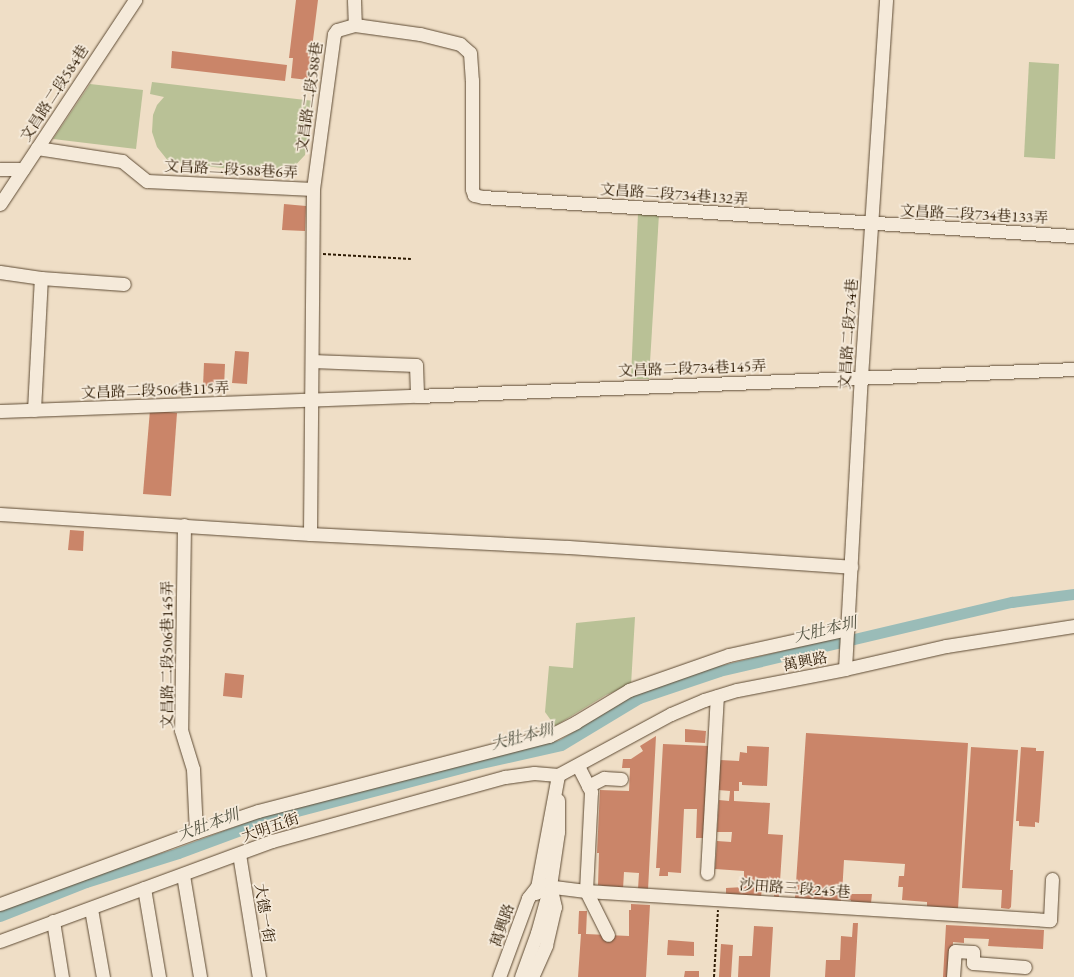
<!DOCTYPE html>
<html>
<head>
<meta charset="utf-8">
<style>
	body { margin:0 }
	#map { position:relative; width:1074px; height:977px; overflow:hidden; background:#efdec6; font-family:"EB Garamond","Noto Serif TC",serif }
	div>[style] { position:absolute }
	.green>* { inset:0; background:#b9c196 }
	.canal>* { height:11px; margin:-5.5px; padding:0 5.5px; transform-origin:5.5px; border-radius:5.5px; background:#9abcb8 }
	.building>* { inset:0; background:#ca8569 }
	.path>* { height:2px; margin-top:-1px; transform-origin:0; background:repeating-linear-gradient(90deg,#2d1a03 0 3px,transparent 0 5px) }
	.roads { filter:drop-shadow(0 0 1px #5e4b34) drop-shadow(0 0 1px #5e4b34) }
	.minor>* { height:13px; margin:-6.5px; padding:0 6.5px; transform-origin:6.5px; border-radius:6.5px; background:#f5eada }
	span { translate:-50% -50%; white-space:nowrap; text-align:center; line-height:1.15; -webkit-text-stroke:3.5px #f5eada; paint-order:stroke }
	.street-label { font-size:15px; color:#2d1a03 }
	.water-label { font-size:16px; color:#535342; font-style:italic }
</style>
</head>
<body>
<div id="map">
	<div class="green">
		<div style="clip-path:polygon(1029px 62px,1059px 64px,1055px 159px,1024px 157px)"></div>
		<div style="clip-path:polygon(152px 82px,314px 101px,313px 113px,303px 113px,309px 128px,305px 155px,290px 171px,277px 174px,169px 162px,157px 147px,152px 132px,153px 115px,157px 105px,164px 97px,150px 94px)"></div>
		<div style="clip-path:polygon(90px 84px,143px 90px,136px 149px,53px 139px)"></div>
		<div style="clip-path:polygon(638px 213px,659px 214px,649px 379px,631px 379px)"></div>
		<div style="clip-path:polygon(635px 617px,631px 685px,606px 695px,555px 726px,545px 712px,549px 666px,573px 668px,576px 623px)"></div>
	</div>
	<div class="canal">
		<div style="left:0;top:916px;width:92px;rotate:-21.6deg"></div>
		<div style="left:86px;top:882px;width:96px;rotate:-17.5deg"></div>
		<div style="left:178px;top:853px;width:107px;rotate:-20.3deg"></div>
		<div style="left:278px;top:816px;width:196px;rotate:-14.7deg"></div>
		<div style="left:468px;top:766px;width:95px;rotate:-12.7deg"></div>
		<div style="left:561px;top:745px;width:91px;rotate:-31.1deg"></div>
		<div style="left:639px;top:698px;width:84px;rotate:-18.6deg"></div>
		<div style="left:719px;top:671px;width:301px;rotate:-13.3deg"></div>
		<div style="left:1012px;top:602px;width:63px;rotate:-7.4deg"></div>
	</div>
	<div class="building">
		<div style="clip-path:polygon(296px 0,318px 0,308px 80px,291px 78px,293px 58px,289px 58px)"></div>
		<div style="clip-path:polygon(172px 51px,287px 65px,285px 81px,171px 68px)"></div>
		<div style="clip-path:polygon(284px 204px,306px 206px,305px 231px,282px 230px)"></div>
		<div style="clip-path:polygon(235px 351px,249px 352px,247px 384px,232px 383px)"></div>
		<div style="clip-path:polygon(204px 363px,225px 364px,224px 387px,203px 386px)"></div>
		<div style="clip-path:polygon(150px 410px,177px 413px,171px 496px,143px 494px)"></div>
		<div style="clip-path:polygon(70px 530px,84px 531px,83px 551px,68px 550px)"></div>
		<div style="clip-path:polygon(225px 673px,244px 675px,242px 698px,223px 696px)"></div>
		<div style="clip-path:polygon(685px 729px,706px 731px,705px 743px,685px 742px)"></div>
		<div style="clip-path:polygon(806px 733px,968px 743px,958px 909px,927px 907px,927px 902px,902px 900px,903px 887px,898px 887px,899px 876px,904px 876px,905px 864px,844px 860px,842px 894px,872px 894px,871px 903px,851px 902px,851px 900px,841px 899px,841px 901px,795px 898px)"></div>
		<div style="clip-path:polygon(656px 736px,648px 890px,638px 889px,639px 873px,624px 872px,623px 889px,598px 885px,599px 853px,597px 853px,600px 790px,629px 791px,630px 768px,622px 768px,623px 759px,631px 759px,643px 751px,640px 746px)"></div>
		<div style="clip-path:polygon(663px 744px,709px 746px,704px 838px,696px 838px,697px 809px,684px 809px,681px 873px,668px 872px,668px 876px,659px 876px,660px 868px,656px 868px)"></div>
		<div style="clip-path:polygon(747px 746px,769px 747px,767px 786px,742px 785px,742px 782px,739px 782px,739px 791px,734px 791px,734px 801px,770px 803px,768px 834px,783px 835px,779px 897px,774px 897px,774px 888px,762px 888px,761px 897px,726px 895px,726px 888px,744px 887px,744px 871px,715px 869px,717px 841px,731px 842px,732px 832px,717px 832px,719px 800px,729px 801px,730px 791px,718px 790px,720px 760px,739px 761px,740px 752px,747px 753px)"></div>
		<div style="clip-path:polygon(971px 747px,1018px 750px,1010px 870px,1013px 870px,1011px 907px,1009px 909px,1001px 908px,1002px 890px,962px 888px)"></div>
		<div style="clip-path:polygon(1021px 747px,1036px 748px,1036px 751px,1044px 751px,1039px 823px,1035px 822px,1035px 827px,1019px 826px,1019px 821px,1016px 821px)"></div>
		<div style="clip-path:polygon(631px 904px,650px 905px,646px 977px,578px 977px,581px 934px,578px 934px,579px 911px,587px 911px,586px 934px,629px 936px,629px 910px,631px 910px)"></div>
		<div style="clip-path:polygon(853px 923px,858px 923px,855px 977px,825px 977px,826px 960px,840px 960px,841px 936px,852px 937px)"></div>
		<div style="clip-path:polygon(946px 925px,1044px 930px,1043px 949px,988px 946px,989px 939px,964px 938px,964px 943px,953px 942px,951px 977px,943px 977px)"></div>
		<div style="clip-path:polygon(754px 926px,773px 927px,770px 977px,738px 977px,739px 956px,752px 956px)"></div>
		<div style="clip-path:polygon(668px 940px,694px 942px,694px 956px,667px 955px)"></div>
		<div style="clip-path:polygon(721px 944px,733px 945px,731px 977px,719px 977px)"></div>
		<div style="clip-path:polygon(685px 971px,699px 971px,699px 977px,684px 977px)"></div>
	</div>
	<div class="path">
		<div style="left:323px;top:254px;width:88px;rotate:3.3deg"></div>
		<div style="left:714px;top:977px;width:67px;rotate:-86.6deg"></div>
	</div>
	<div class="roads">
		<div class="minor">
			<div style="left:354px;top:0;width:25px;rotate:88deg"></div>
			<div style="left:37px;top:148px;width:86px;rotate:8.7deg"></div>
			<div style="left:122px;top:161px;width:32px;rotate:39deg"></div>
			<div style="left:147px;top:181px;width:166px;rotate:2.8deg"></div>
			<div style="left:0;top:169px;width:23px"></div>
			<div style="left:0;top:204px;width:245px;rotate:-56.5deg"></div>
			<div style="left:0;top:272px;width:41px;rotate:8.3deg"></div>
			<div style="left:41px;top:278px;width:83px;rotate:4.1deg"></div>
			<div style="left:312px;top:361px;width:104px;rotate:2.2deg"></div>
			<div style="left:416px;top:365px;width:31px;rotate:88deg"></div>
			<div style="left:34px;top:410px;width:132px;rotate:-87deg"></div>
			<div style="left:0;top:411px;width:417px;rotate:-2.1deg"></div>
			<div style="left:417px;top:396px;width:658px;rotate:-2.35deg"></div>
			<div style="left:0;top:514px;width:311px;rotate:3.7deg"></div>
			<div style="left:310px;top:534px;width:258px;rotate:2.9deg"></div>
			<div style="left:568px;top:547px;width:284px;rotate:4deg"></div>
			<div style="left:184px;top:525px;width:205px;rotate:90.8deg"></div>
			<div style="left:181px;top:730px;width:41px;rotate:72.9deg"></div>
			<div style="left:193px;top:769px;width:63px;rotate:87.3deg"></div>
			<div style="left:310px;top:534px;width:345px;rotate:-89.5deg"></div>
			<div style="left:313px;top:189px;width:156px;rotate:-82.3deg"></div>
			<div style="left:334px;top:34px;width:5px;rotate:-53deg"></div>
			<div style="left:337px;top:30px;width:19px;rotate:-16deg"></div>
			<div style="left:355px;top:25px;width:66px;rotate:7.9deg"></div>
			<div style="left:420px;top:34px;width:41px;rotate:14deg"></div>
			<div style="left:460px;top:44px;width:13px;rotate:42deg"></div>
			<div style="left:470px;top:53px;width:27px;rotate:86deg"></div>
			<div style="left:472px;top:80px;width:109px;rotate:90deg"></div>
			<div style="left:472px;top:189px;width:6px;rotate:72deg"></div>
			<div style="left:474px;top:195px;width:9px;rotate:13deg"></div>
			<div style="left:483px;top:197px;width:592px;rotate:3.78deg"></div>
			<div style="left:845px;top:669px;width:292px;rotate:-86.9deg"></div>
			<div style="left:861px;top:377px;width:378px;rotate:-86.2deg"></div>
			<div style="left:578px;top:766px;width:29px;rotate:63deg"></div>
			<div style="left:591px;top:792px;width:99px;rotate:92.9deg"></div>
			<div style="left:586px;top:891px;width:49px;rotate:63.4deg"></div>
			<div style="left:558px;top:775px;width:128px;rotate:-28.4deg"></div>
			<div style="left:671px;top:714px;width:36px;rotate:-23deg"></div>
			<div style="left:704px;top:700px;width:34px;rotate:-17deg"></div>
			<div style="left:737px;top:690px;width:110px;rotate:-11deg"></div>
			<div style="left:845px;top:669px;width:104px;rotate:-12.8deg"></div>
			<div style="left:946px;top:646px;width:130px;rotate:-8.9deg"></div>
			<div style="left:588px;top:786px;width:18px;rotate:-27deg"></div>
			<div style="left:604px;top:778px;width:17px;rotate:3deg"></div>
			<div style="left:239px;top:854px;width:125px;rotate:80.8deg"></div>
			<div style="left:707px;top:873px;width:177px;rotate:-86.8deg"></div>
			<div style="left:183px;top:875px;width:103px;rotate:80.5deg"></div>
			<div style="left:144px;top:888px;width:90px;rotate:80.4deg"></div>
			<div style="left:536px;top:893px;width:120px;rotate:-79.4deg"></div>
			<div style="left:0;top:904px;width:209px;rotate:-20.2deg"></div>
			<div style="left:196px;top:832px;width:65px;rotate:-18.7deg"></div>
			<div style="left:258px;top:811px;width:301px;rotate:-14.5deg"></div>
			<div style="left:549px;top:736px;width:30px;rotate:-27deg"></div>
			<div style="left:576px;top:722px;width:62px;rotate:-31.1deg"></div>
			<div style="left:629px;top:690px;width:106px;rotate:-19.3deg"></div>
			<div style="left:729px;top:655px;width:121px;rotate:-12.4deg"></div>
			<div style="left:91px;top:909px;width:69px;rotate:80deg"></div>
			<div style="left:53px;top:921px;width:57px;rotate:80.9deg"></div>
			<div style="left:0;top:941px;width:290px;rotate:-20.2deg"></div>
			<div style="left:272px;top:841px;width:242px;rotate:-15.4deg"></div>
			<div style="left:505px;top:777px;width:29px;rotate:-8deg"></div>
			<div style="left:534px;top:773px;width:24px;rotate:5deg"></div>
			<div style="left:499px;top:977px;width:84px;rotate:-69.8deg"></div>
			<div style="left:528px;top:898px;width:16px;rotate:-52deg"></div>
			<div style="left:538px;top:885px;width:48px;rotate:7.1deg"></div>
			<div style="left:586px;top:891px;width:465px;rotate:3.6deg"></div>
			<div style="left:1050px;top:920px;width:41px;rotate:-87.2deg"></div>
			<div style="left:521px;top:977px;width:47px;rotate:-70deg"></div>
			<div style="left:537px;top:933px;width:49px;rotate:-74.5deg"></div>
			<div style="left:550px;top:886px;width:55px;rotate:-81.6deg"></div>
			<div style="left:558px;top:832px;width:32px;rotate:-90deg"></div>
			<div style="left:532px;top:977px;width:35px;rotate:-66deg"></div>
			<div style="left:546px;top:945px;width:39px;rotate:-77deg"></div>
			<div style="left:555px;top:907px;width:18px;rotate:-103deg"></div>
			<div style="left:953px;top:977px;width:26px;rotate:-86deg"></div>
			<div style="left:955px;top:951px;width:18px;rotate:3deg"></div>
			<div style="left:973px;top:952px;width:11px;rotate:90deg"></div>
			<div style="left:973px;top:963px;width:52px;rotate:4.4deg"></div>
		</div>
	</div>
	<div class="street-label">
		<span style="left:54px;top:93px;rotate:-57deg">文昌路二段584巷</span>
		<span style="left:309px;top:97px;rotate:-82deg">文昌路二段588巷</span>
		<span style="left:231px;top:169px;rotate:3deg">文昌路二段588巷6弄</span>
		<span style="left:674px;top:194px;rotate:4deg">文昌路二段734巷132弄</span>
		<span style="left:974px;top:214px;rotate:3deg">文昌路二段734巷133弄</span>
		<span style="left:848px;top:334px;rotate:-86deg">文昌路二段734巷</span>
		<span style="left:692px;top:368px;rotate:-2deg">文昌路二段734巷145弄</span>
		<span style="left:155px;top:390px;rotate:-2deg">文昌路二段506巷115弄</span>
		<span style="left:167px;top:655px;rotate:-90deg">文昌路二段506巷145弄</span>
		<span style="left:805px;top:661px;rotate:-11deg">萬興路</span>
		<span style="left:270px;top:827px;rotate:-19deg">大明五街</span>
		<span style="left:795px;top:888px;rotate:4deg">沙田路三段245巷</span>
		<span style="left:265px;top:913px;rotate:81deg">大德一街</span>
		<span style="left:502px;top:925px;rotate:-71deg">萬興路</span>
	</div>
	<div class="water-label">
		<span style="left:825px;top:630px;rotate:-13deg">大肚本圳</span>
		<span style="left:522px;top:737px;rotate:-14deg">大肚本圳</span>
		<span style="left:208px;top:825px;rotate:-20deg">大肚本圳</span>
	</div>
</div>
</body>
</html>
